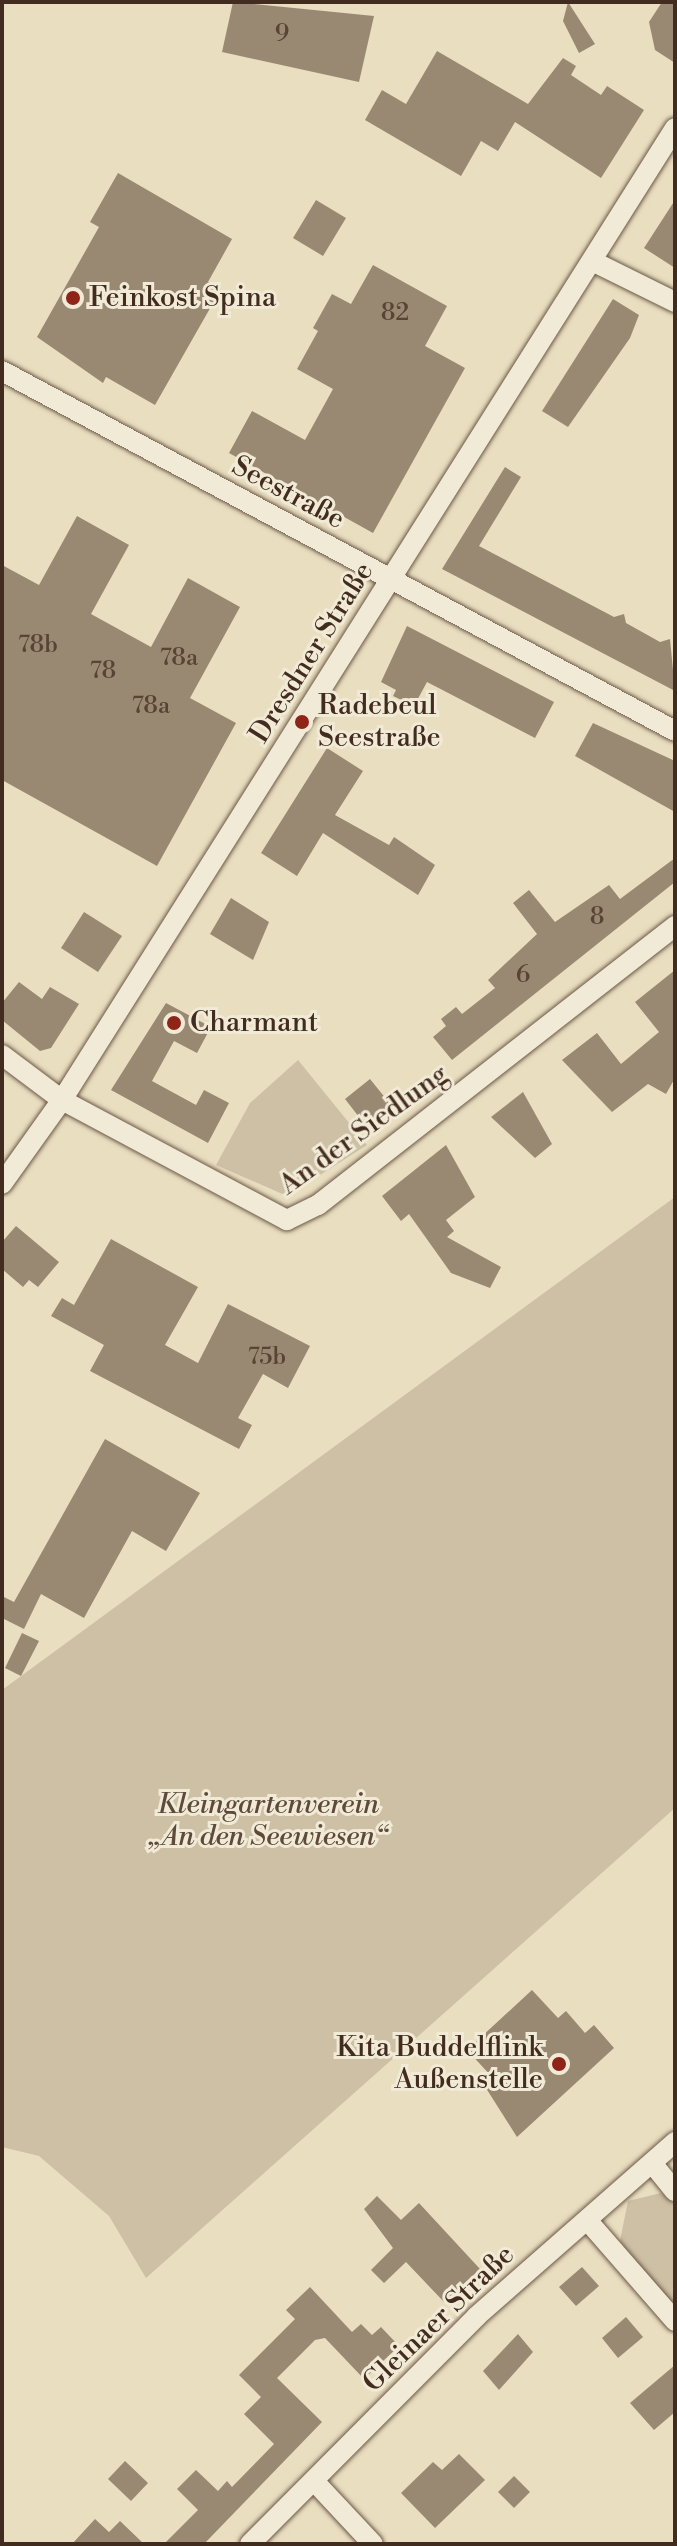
<!DOCTYPE html>
<html>
<head>
<meta charset="utf-8">
<style>
	body { margin:0 }
	#map { position:relative; width:677px; height:2546px; overflow:hidden; background:#e9dec0; font-family:"Libre Bodoni",serif }
	div>[style] { position:absolute }
	.green>* { inset:0; background:#cdc0a5 }
	.building>* { inset:0; background:#998973 }
	.roads { filter:drop-shadow(0 0 2px #6c5847) drop-shadow(0 0 2px #6c5847) }
	.street>* { height:20px; margin:-10px; padding:0 10px; transform-origin:10px; border-radius:10px; background:#f1ead6 }
	.dots>* { width:22px; height:22px; translate:-50% -50%; box-sizing:border-box; border:4px solid #f1ead6; border-radius:50% }
	span { translate:-50% -50%; white-space:nowrap; text-align:center; line-height:1.15; -webkit-text-stroke:6px #f1ead6; paint-order:stroke }
	.number-label { font-size:24px; color:#584334 }
	.number-label span { -webkit-text-stroke-width:0 }
	.poi-label { font-size:28px; color:#422c1f }
	.left { translate:0 -50%; text-align:left }
	.right { translate:-100% -50%; text-align:right }
	.street-label { font-size:28px; color:#422c1f }
	.park-label { font-size:28px; color:#5e4a3a; font-style:italic }
	.frame { position:absolute; inset:0; border:4px solid #422c1f; pointer-events:none }
</style>
</head>
<body>
<div id="map">
	<div class="green">
		<div style="clip-path:polygon(298px 1060px,367px 1145px,287px 1196px,216px 1165px,250px 1103px)"></div>
		<div style="clip-path:polygon(675px 1197px,675px 1808px,146px 2278px,109px 2216px,39px 2156px,2px 2147px,2px 1690px)"></div>
		<div style="clip-path:polygon(661px 2193px,675px 2204px,675px 2316px,620px 2241px,628px 2201px)"></div>
	</div>
	<div class="building">
		<div style="clip-path:polygon(233px 2px,374px 16px,359px 82px,222px 52px)"></div>
		<div style="clip-path:polygon(568px 2px,595px 44px,579px 53px,563px 21px)"></div>
		<div style="clip-path:polygon(662px 2px,675px 2px,675px 63px,655px 50px,649px 22px)"></div>
		<div style="clip-path:polygon(437px 51px,528px 104px,563px 58px,576px 66px,571px 75px,601px 95px,607px 86px,644px 110px,601px 178px,515px 122px,498px 151px,481px 141px,461px 176px,365px 120px,382px 90px,406px 104px)"></div>
		<div style="clip-path:polygon(118px 173px,232px 239px,208px 282px,221px 289px,155px 405px,106px 377px,103px 383px,37px 337px,99px 227px,90px 222px)"></div>
		<div style="clip-path:polygon(316px 200px,346px 218px,323px 256px,293px 238px)"></div>
		<div style="clip-path:polygon(675px 200px,675px 268px,644px 248px)"></div>
		<div style="clip-path:polygon(373px 265px,447px 306px,425px 346px,465px 368px,373px 533px,229px 453px,252px 411px,305px 440px,333px 389px,297px 369px,318px 331px,313px 328px,332px 294px,351px 304px)"></div>
		<div style="clip-path:polygon(613px 299px,639px 315px,630px 338px,568px 427px,542px 411px)"></div>
		<div style="clip-path:polygon(505px 467px,521px 477px,479px 546px,614px 617px,624px 614px,626px 623px,660px 642px,670px 639px,675px 691px,442px 569px)"></div>
		<div style="clip-path:polygon(77px 516px,129px 545px,91px 614px,151px 647px,188px 578px,240px 607px,190px 698px,236px 723px,157px 866px,2px 780px,2px 565px,39px 585px)"></div>
		<div style="clip-path:polygon(407px 626px,554px 702px,535px 738px,427px 682px,414px 706px,393px 696px,396px 690px,381px 682px)"></div>
		<div style="clip-path:polygon(593px 723px,675px 761px,675px 812px,575px 756px)"></div>
		<div style="clip-path:polygon(327px 748px,363px 771px,335px 815px,389px 845px,394px 837px,435px 865px,418px 895px,323px 833px,297px 876px,261px 853px)"></div>
		<div style="clip-path:polygon(675px 858px,675px 882px,452px 1060px,433px 1037px,446px 1026px,441px 1019px,456px 1007px,462px 1014px,495px 988px,488px 980px,537px 934px,513px 903px,529px 890px,555px 922px,609px 885px,620px 899px)"></div>
		<div style="clip-path:polygon(231px 898px,269px 922px,253px 960px,210px 934px)"></div>
		<div style="clip-path:polygon(84px 912px,122px 936px,98px 972px,61px 948px)"></div>
		<div style="clip-path:polygon(675px 970px,675px 1078px,666px 1094px,648px 1084px,612px 1112px,562px 1060px,597px 1033px,621px 1064px,659px 1032px,635px 1002px)"></div>
		<div style="clip-path:polygon(19px 982px,42px 999px,50px 987px,79px 1004px,51px 1048px,40px 1051px,2px 1020px,2px 1003px)"></div>
		<div style="clip-path:polygon(166px 1003px,211px 1027px,197px 1053px,174px 1041px,152px 1081px,196px 1105px,204px 1090px,229px 1103px,208px 1143px,111px 1090px)"></div>
		<div style="clip-path:polygon(370px 1079px,391px 1105px,366px 1126px,345px 1099px)"></div>
		<div style="clip-path:polygon(523px 1092px,552px 1144px,535px 1158px,491px 1117px)"></div>
		<div style="clip-path:polygon(446px 1145px,475px 1197px,446px 1220px,454px 1231px,447px 1237px,501px 1267px,490px 1288px,451px 1273px,409px 1214px,401px 1221px,382px 1196px)"></div>
		<div style="clip-path:polygon(16px 1226px,59px 1262px,38px 1287px,29px 1280px,23px 1287px,2px 1269px,2px 1242px)"></div>
		<div style="clip-path:polygon(111px 1239px,198px 1287px,165px 1345px,198px 1363px,228px 1304px,310px 1346px,288px 1388px,263px 1374px,238px 1418px,252px 1425px,239px 1449px,90px 1371px,104px 1345px,51px 1316px,62px 1298px,74px 1305px)"></div>
		<div style="clip-path:polygon(105px 1439px,200px 1493px,166px 1551px,132px 1531px,84px 1618px,41px 1594px,24px 1629px,2px 1618px,2px 1596px,14px 1602px)"></div>
		<div style="clip-path:polygon(22px 1633px,39px 1641px,21px 1676px,5px 1668px)"></div>
		<div style="clip-path:polygon(532px 1990px,558px 2018px,566px 2011px,585px 2033px,594px 2025px,614px 2048px,517px 2137px,484px 2085px,493px 2078px,467px 2050px)"></div>
		<div style="clip-path:polygon(377px 2196px,401px 2220px,419px 2203px,480px 2269px,444px 2302px,406px 2262px,384px 2283px,371px 2270px,393px 2248px,364px 2209px)"></div>
		<div style="clip-path:polygon(582px 2267px,599px 2286px,576px 2306px,559px 2287px)"></div>
		<div style="clip-path:polygon(310px 2287px,352px 2332px,361px 2324px,372px 2335px,381px 2327px,399px 2346px,364px 2379px,325px 2338px,315px 2340px,277px 2378px,322px 2422px,204px 2544px,164px 2544px,198px 2510px,177px 2489px,196px 2470px,218px 2491px,227px 2481px,232px 2487px,274px 2444px,244px 2414px,261px 2397px,239px 2375px,295px 2319px,286px 2310px)"></div>
		<div style="clip-path:polygon(626px 2317px,643px 2337px,618px 2358px,602px 2338px)"></div>
		<div style="clip-path:polygon(518px 2334px,533px 2352px,499px 2390px,483px 2371px)"></div>
		<div style="clip-path:polygon(675px 2365px,675px 2412px,654px 2430px,630px 2403px)"></div>
		<div style="clip-path:polygon(459px 2454px,485px 2480px,435px 2528px,401px 2493px,433px 2462px,442px 2470px)"></div>
		<div style="clip-path:polygon(125px 2461px,148px 2483px,131px 2501px,108px 2479px)"></div>
		<div style="clip-path:polygon(514px 2476px,530px 2492px,514px 2508px,498px 2492px)"></div>
		<div style="clip-path:polygon(95px 2519px,109px 2532px,120px 2521px,144px 2544px,72px 2544px)"></div>
	</div>
	<div class="roads">
		<div class="street">
			<div style="left:592px;top:261px;width:93px;rotate:26.3deg"></div>
			<div style="left:2px;top:371px;width:763px;rotate:28.14deg"></div>
			<div style="left:2px;top:1055px;width:75px;rotate:36.9deg"></div>
			<div style="left:62px;top:1100px;width:255px;rotate:28.1deg"></div>
			<div style="left:287px;top:1220px;width:34px;rotate:-26deg"></div>
			<div style="left:318px;top:1205px;width:453px;rotate:-38deg"></div>
			<div style="left:2px;top:1184px;width:103px;rotate:-54.5deg"></div>
			<div style="left:62px;top:1100px;width:1149px;rotate:-57.76deg"></div>
			<div style="left:652px;top:2163px;width:36px;rotate:51deg"></div>
			<div style="left:587px;top:2220px;width:134px;rotate:48.9deg"></div>
			<div style="left:314px;top:2481px;width:86px;rotate:46.9deg"></div>
			<div style="left:250px;top:2544px;width:322px;rotate:-45.1deg"></div>
			<div style="left:477px;top:2316px;width:264px;rotate:-41.3deg"></div>
		</div>
	</div>
	<div class="dots">
		<div style="left:73px;top:298px;background:#8f2418"></div>
		<div style="left:302px;top:722px;background:#8f2418"></div>
		<div style="left:174px;top:1023px;background:#8f2418"></div>
		<div style="left:559px;top:2064px;background:#8f2418"></div>
	</div>
	<div class="number-label">
		<span style="left:282px;top:35px">9</span>
		<span style="left:395px;top:314px">82</span>
		<span style="left:38px;top:646px">78b</span>
		<span style="left:179px;top:659px">78a</span>
		<span style="left:103px;top:672px">78</span>
		<span style="left:151px;top:707px">78a</span>
		<span style="left:597px;top:918px">8</span>
		<span style="left:523px;top:976px">6</span>
		<span style="left:267px;top:1358px">75b</span>
	</div>
	<div class="poi-label">
		<span class="left" style="left:89px;top:298px">Feinkost Spina</span>
		<span class="left" style="left:318px;top:722px">Radebeul<br>Seestraße</span>
		<span class="left" style="left:190px;top:1023px">Charmant</span>
		<span class="right" style="left:543px;top:2064px">Kita Buddelflink<br>Außenstelle</span>
	</div>
	<div class="street-label">
		<span style="left:288px;top:493px;rotate:28deg">Seestraße</span>
		<span style="left:312px;top:653px;rotate:-58deg">Dresdner Straße</span>
		<span style="left:364px;top:1130px;rotate:-36deg">An der Siedlung</span>
		<span style="left:439px;top:2319px;rotate:-44deg">Gleinaer Straße</span>
	</div>
	<div class="park-label">
		<span style="left:268px;top:1821px">Kleingartenverein<br>„An den Seewiesen“</span>
	</div>
	<div class="frame"></div>
</div>
</body>
</html>
